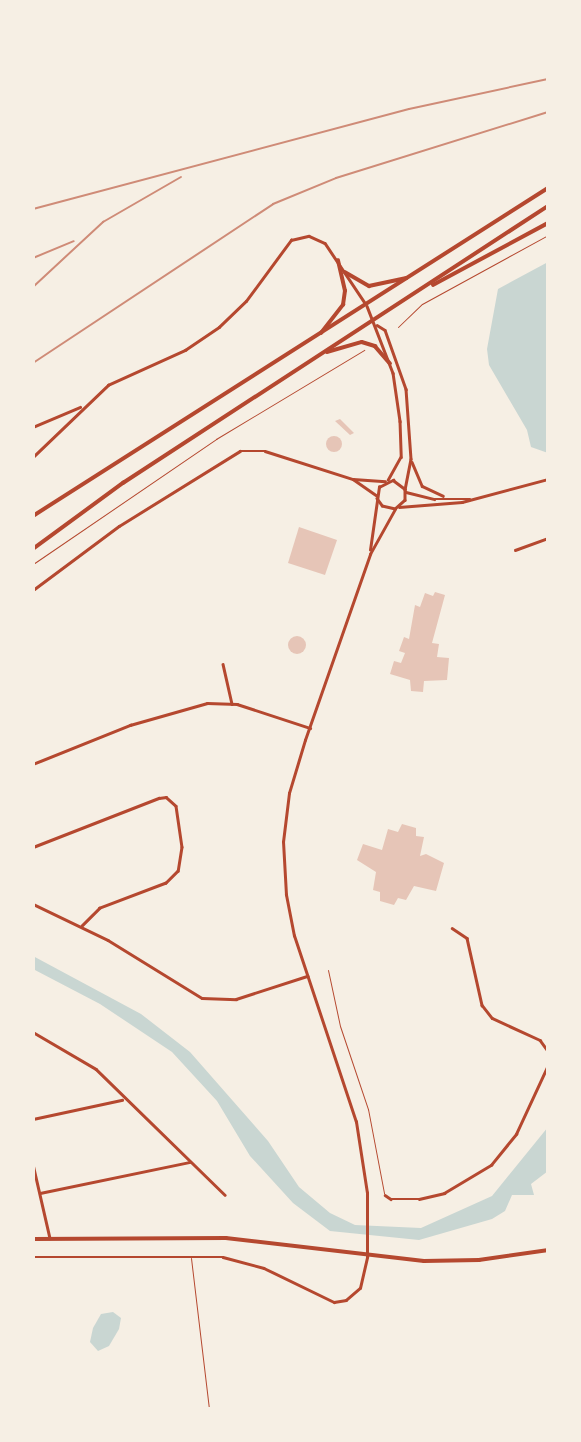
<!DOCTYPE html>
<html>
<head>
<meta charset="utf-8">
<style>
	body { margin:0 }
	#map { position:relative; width:581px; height:1442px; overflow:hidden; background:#f6efe4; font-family:"Work Sans",sans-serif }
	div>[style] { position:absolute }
	.water>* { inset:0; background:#c9d6d2 }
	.building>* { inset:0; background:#e6c5b7 }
	.round { border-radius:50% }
	.path>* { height:1px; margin:-0.5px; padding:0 0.5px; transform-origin:0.5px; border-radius:0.5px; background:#b5482f }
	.service>* { height:1px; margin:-0.5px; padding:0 0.5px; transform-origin:0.5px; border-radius:0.5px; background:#b5482f }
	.minor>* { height:2.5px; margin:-1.25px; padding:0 1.25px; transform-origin:1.25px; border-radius:1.25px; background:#b5482f }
	.tertiary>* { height:2.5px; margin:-1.25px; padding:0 1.25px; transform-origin:1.25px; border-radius:1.25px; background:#b5482f }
	.primary>* { height:3.5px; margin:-1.75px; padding:0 1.75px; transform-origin:1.75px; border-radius:1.75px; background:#b5482f }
	.trunk>* { height:3.5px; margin:-1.75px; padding:0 1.75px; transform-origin:1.75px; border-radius:1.75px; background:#b5482f }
	.rail>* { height:2px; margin:-1px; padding:0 1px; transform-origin:1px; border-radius:1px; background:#cf8b77 }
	span { translate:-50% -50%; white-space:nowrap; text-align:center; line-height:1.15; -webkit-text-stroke:7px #f6efe4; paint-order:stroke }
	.frame { position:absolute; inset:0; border:35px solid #f6efe4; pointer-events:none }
</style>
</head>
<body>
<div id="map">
	<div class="water">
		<div style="clip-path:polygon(548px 262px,548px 453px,531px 447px,527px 430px,489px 365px,487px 349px,498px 289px)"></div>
		<div style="clip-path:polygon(33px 956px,141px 1014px,190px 1052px,268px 1141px,299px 1187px,330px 1213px,355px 1225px,421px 1228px,492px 1196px,548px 1127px,548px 1171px,531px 1184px,534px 1195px,512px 1195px,505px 1211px,492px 1219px,419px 1240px,330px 1231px,293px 1203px,250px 1156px,217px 1101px,172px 1052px,100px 1004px,33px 969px)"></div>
		<div style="clip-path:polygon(113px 1312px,121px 1318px,119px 1329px,109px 1346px,98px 1351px,90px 1342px,93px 1328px,101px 1314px)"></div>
	</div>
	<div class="building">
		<div style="clip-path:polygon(340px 419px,354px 433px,350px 435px,335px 421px)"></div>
		<div class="round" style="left:326px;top:436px;width:16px;height:16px"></div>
		<div style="clip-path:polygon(299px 527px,337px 540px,325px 575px,288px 563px)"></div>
		<div style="clip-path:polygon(435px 592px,445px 595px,432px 643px,439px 644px,437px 657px,449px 658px,447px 680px,424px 681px,423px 692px,411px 691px,410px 680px,390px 674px,394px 661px,401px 663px,405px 653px,399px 651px,404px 637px,409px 639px,415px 605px,420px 607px,425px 593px,433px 596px)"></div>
		<div class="round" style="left:288px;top:636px;width:18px;height:18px"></div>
		<div style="clip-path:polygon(402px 824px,416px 828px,416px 836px,424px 837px,420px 856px,426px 854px,444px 863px,436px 891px,414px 886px,406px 900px,398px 898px,394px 905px,380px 901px,380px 892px,373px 890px,376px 872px,357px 860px,363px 844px,382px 850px,388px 829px,398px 832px)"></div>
	</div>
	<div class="path">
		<div style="left:398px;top:327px;width:33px;rotate:-44deg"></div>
		<div style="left:422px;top:304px;width:144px;rotate:-28.7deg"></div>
		<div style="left:33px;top:564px;width:222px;rotate:-34.3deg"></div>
		<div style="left:216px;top:439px;width:173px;rotate:-31deg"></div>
	</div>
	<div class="service">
		<div style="left:328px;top:970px;width:57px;rotate:77.9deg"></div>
		<div style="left:340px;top:1026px;width:88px;rotate:71.4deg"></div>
		<div style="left:368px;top:1109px;width:86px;rotate:79.2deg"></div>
		<div style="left:191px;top:1258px;width:152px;rotate:83.2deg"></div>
	</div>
	<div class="minor">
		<div style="left:33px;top:427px;width:51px;rotate:-23.1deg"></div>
		<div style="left:33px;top:457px;width:104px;rotate:-43.8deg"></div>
		<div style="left:108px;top:385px;width:85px;rotate:-24.4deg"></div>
		<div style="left:185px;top:350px;width:41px;rotate:-34.1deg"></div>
		<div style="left:219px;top:327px;width:37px;rotate:-44deg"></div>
		<div style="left:246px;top:301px;width:76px;rotate:-53.6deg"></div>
		<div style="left:291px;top:240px;width:18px;rotate:-13deg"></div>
		<div style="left:309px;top:236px;width:17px;rotate:24deg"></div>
		<div style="left:325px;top:243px;width:72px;rotate:56.3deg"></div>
		<div style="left:353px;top:479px;width:28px;rotate:35deg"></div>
		<div style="left:515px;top:550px;width:35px;rotate:-20deg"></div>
		<div style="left:33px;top:590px;width:107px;rotate:-36.7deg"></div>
		<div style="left:119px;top:526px;width:142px;rotate:-31.8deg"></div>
		<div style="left:240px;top:451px;width:25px"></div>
		<div style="left:265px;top:451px;width:92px;rotate:17.7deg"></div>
		<div style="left:353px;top:479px;width:32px;rotate:4deg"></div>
		<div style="left:223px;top:664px;width:41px;rotate:77.3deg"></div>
		<div style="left:33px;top:764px;width:105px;rotate:-21.9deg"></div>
		<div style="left:130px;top:725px;width:80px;rotate:-15.9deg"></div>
		<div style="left:207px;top:703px;width:30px;rotate:2deg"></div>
		<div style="left:237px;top:704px;width:77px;rotate:18.2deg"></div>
		<div style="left:33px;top:847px;width:135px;rotate:-21.3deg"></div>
		<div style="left:159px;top:798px;width:7px;rotate:-8deg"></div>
		<div style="left:166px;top:797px;width:13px;rotate:42deg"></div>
		<div style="left:176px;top:806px;width:41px;rotate:81.7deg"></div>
		<div style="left:182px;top:847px;width:24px;rotate:99deg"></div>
		<div style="left:178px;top:871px;width:17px;rotate:135deg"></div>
		<div style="left:166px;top:883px;width:71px;rotate:159.3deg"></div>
		<div style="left:100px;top:908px;width:25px;rotate:135deg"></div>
		<div style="left:33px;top:904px;width:83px;rotate:25.6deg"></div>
		<div style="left:108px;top:940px;width:110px;rotate:31.7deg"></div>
		<div style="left:202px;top:998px;width:34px;rotate:2deg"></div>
		<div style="left:236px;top:999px;width:75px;rotate:-17.9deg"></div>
		<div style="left:452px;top:928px;width:18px;rotate:34deg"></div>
		<div style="left:467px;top:938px;width:69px;rotate:77.4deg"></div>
		<div style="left:482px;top:1005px;width:16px;rotate:52deg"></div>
		<div style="left:492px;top:1018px;width:53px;rotate:24.6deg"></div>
		<div style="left:540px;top:1040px;width:14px;rotate:54deg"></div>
		<div style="left:547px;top:929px;width:1px"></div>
		<div style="left:33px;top:1032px;width:73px;rotate:30.4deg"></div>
		<div style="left:96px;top:1069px;width:180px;rotate:44.3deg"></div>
		<div style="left:33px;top:1119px;width:91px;rotate:-12.1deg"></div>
		<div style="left:33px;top:1164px;width:76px;rotate:77.1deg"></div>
		<div style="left:40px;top:1193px;width:153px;rotate:-11.7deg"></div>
		<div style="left:385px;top:1195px;width:7px;rotate:34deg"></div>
		<div style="left:391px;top:1199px;width:28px"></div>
		<div style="left:419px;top:1199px;width:26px;rotate:-13deg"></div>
		<div style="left:444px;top:1193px;width:55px;rotate:-30.8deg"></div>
		<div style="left:491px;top:1165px;width:40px;rotate:-51deg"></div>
		<div style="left:516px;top:1134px;width:76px;rotate:-65.1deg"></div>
		<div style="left:33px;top:1257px;width:190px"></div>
		<div style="left:223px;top:1257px;width:42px;rotate:15deg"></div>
		<div style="left:264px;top:1268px;width:78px;rotate:25.9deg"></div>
		<div style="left:334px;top:1302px;width:12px;rotate:-9deg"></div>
		<div style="left:346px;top:1300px;width:18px;rotate:-41deg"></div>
		<div style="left:360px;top:1288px;width:32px;rotate:-77deg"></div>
	</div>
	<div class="tertiary">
		<div style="left:367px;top:306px;width:72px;rotate:68.8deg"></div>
		<div style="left:393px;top:373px;width:49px;rotate:81.7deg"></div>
		<div style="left:400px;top:421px;width:36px;rotate:88deg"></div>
		<div style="left:401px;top:457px;width:26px;rotate:119deg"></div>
		<div style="left:377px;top:325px;width:9px;rotate:32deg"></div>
		<div style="left:385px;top:330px;width:63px;rotate:70.4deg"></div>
		<div style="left:406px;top:389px;width:70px;rotate:85.9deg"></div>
		<div style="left:411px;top:459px;width:31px;rotate:101deg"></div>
		<div style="left:412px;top:462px;width:26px;rotate:67deg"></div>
		<div style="left:422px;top:486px;width:23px;rotate:25deg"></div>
		<div style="left:406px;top:492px;width:29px;rotate:14deg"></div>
		<div style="left:434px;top:499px;width:36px"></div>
		<div style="left:399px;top:507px;width:63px;rotate:-4.5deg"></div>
		<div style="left:462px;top:502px;width:89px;rotate:-15deg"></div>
		<div style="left:370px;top:550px;width:64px;rotate:-81.9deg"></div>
		<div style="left:379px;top:487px;width:16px;rotate:-27deg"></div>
		<div style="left:393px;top:480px;width:15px;rotate:37deg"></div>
		<div style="left:405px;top:489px;width:11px;rotate:90deg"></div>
		<div style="left:405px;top:500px;width:13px;rotate:138deg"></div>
		<div style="left:395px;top:509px;width:13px;rotate:-167deg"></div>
		<div style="left:382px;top:506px;width:9px;rotate:-126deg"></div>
		<div style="left:367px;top:1257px;width:64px;rotate:-90deg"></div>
		<div style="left:367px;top:1193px;width:72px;rotate:-98.8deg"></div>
		<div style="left:356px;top:1122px;width:196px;rotate:-108.4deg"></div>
		<div style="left:294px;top:936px;width:42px;rotate:-101deg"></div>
		<div style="left:286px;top:895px;width:53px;rotate:-93.2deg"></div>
		<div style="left:283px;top:842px;width:49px;rotate:-83deg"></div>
		<div style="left:289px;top:793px;width:55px;rotate:-73.2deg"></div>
		<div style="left:305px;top:740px;width:197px;rotate:-70.7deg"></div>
		<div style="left:370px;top:554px;width:51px;rotate:-60.9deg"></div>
	</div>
	<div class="primary">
		<div style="left:33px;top:1239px;width:193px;rotate:-0.3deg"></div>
		<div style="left:226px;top:1238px;width:199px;rotate:6.6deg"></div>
		<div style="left:424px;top:1261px;width:55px;rotate:-1deg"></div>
		<div style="left:479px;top:1260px;width:70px;rotate:-8.2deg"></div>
	</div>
	<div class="trunk">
		<div style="left:345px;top:272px;width:28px;rotate:30deg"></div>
		<div style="left:369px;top:286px;width:38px;rotate:-12deg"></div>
		<div style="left:433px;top:285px;width:131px;rotate:-28.3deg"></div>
		<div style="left:321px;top:333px;width:36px;rotate:-52deg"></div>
		<div style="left:343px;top:305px;width:14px;rotate:-82deg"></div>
		<div style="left:345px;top:291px;width:31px;rotate:-103deg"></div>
		<div style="left:327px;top:352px;width:36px;rotate:-16deg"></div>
		<div style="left:362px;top:342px;width:14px;rotate:17deg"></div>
		<div style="left:375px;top:346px;width:23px;rotate:49deg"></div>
		<div style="left:33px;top:516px;width:611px;rotate:-32.49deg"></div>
		<div style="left:33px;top:549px;width:112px;rotate:-36.3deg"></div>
		<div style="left:123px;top:483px;width:507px;rotate:-33.09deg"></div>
	</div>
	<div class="rail">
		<div style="left:33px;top:209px;width:389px;rotate:-14.9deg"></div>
		<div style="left:409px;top:109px;width:142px;rotate:-12.2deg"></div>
		<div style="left:33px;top:258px;width:44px;rotate:-22.5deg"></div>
		<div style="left:33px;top:287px;width:96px;rotate:-42.9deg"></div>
		<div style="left:103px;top:222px;width:90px;rotate:-30deg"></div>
		<div style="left:33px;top:363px;width:288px;rotate:-33.5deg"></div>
		<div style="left:273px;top:204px;width:68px;rotate:-22.4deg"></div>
		<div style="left:336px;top:178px;width:222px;rotate:-17.3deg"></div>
	</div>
	<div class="frame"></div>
</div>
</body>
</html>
